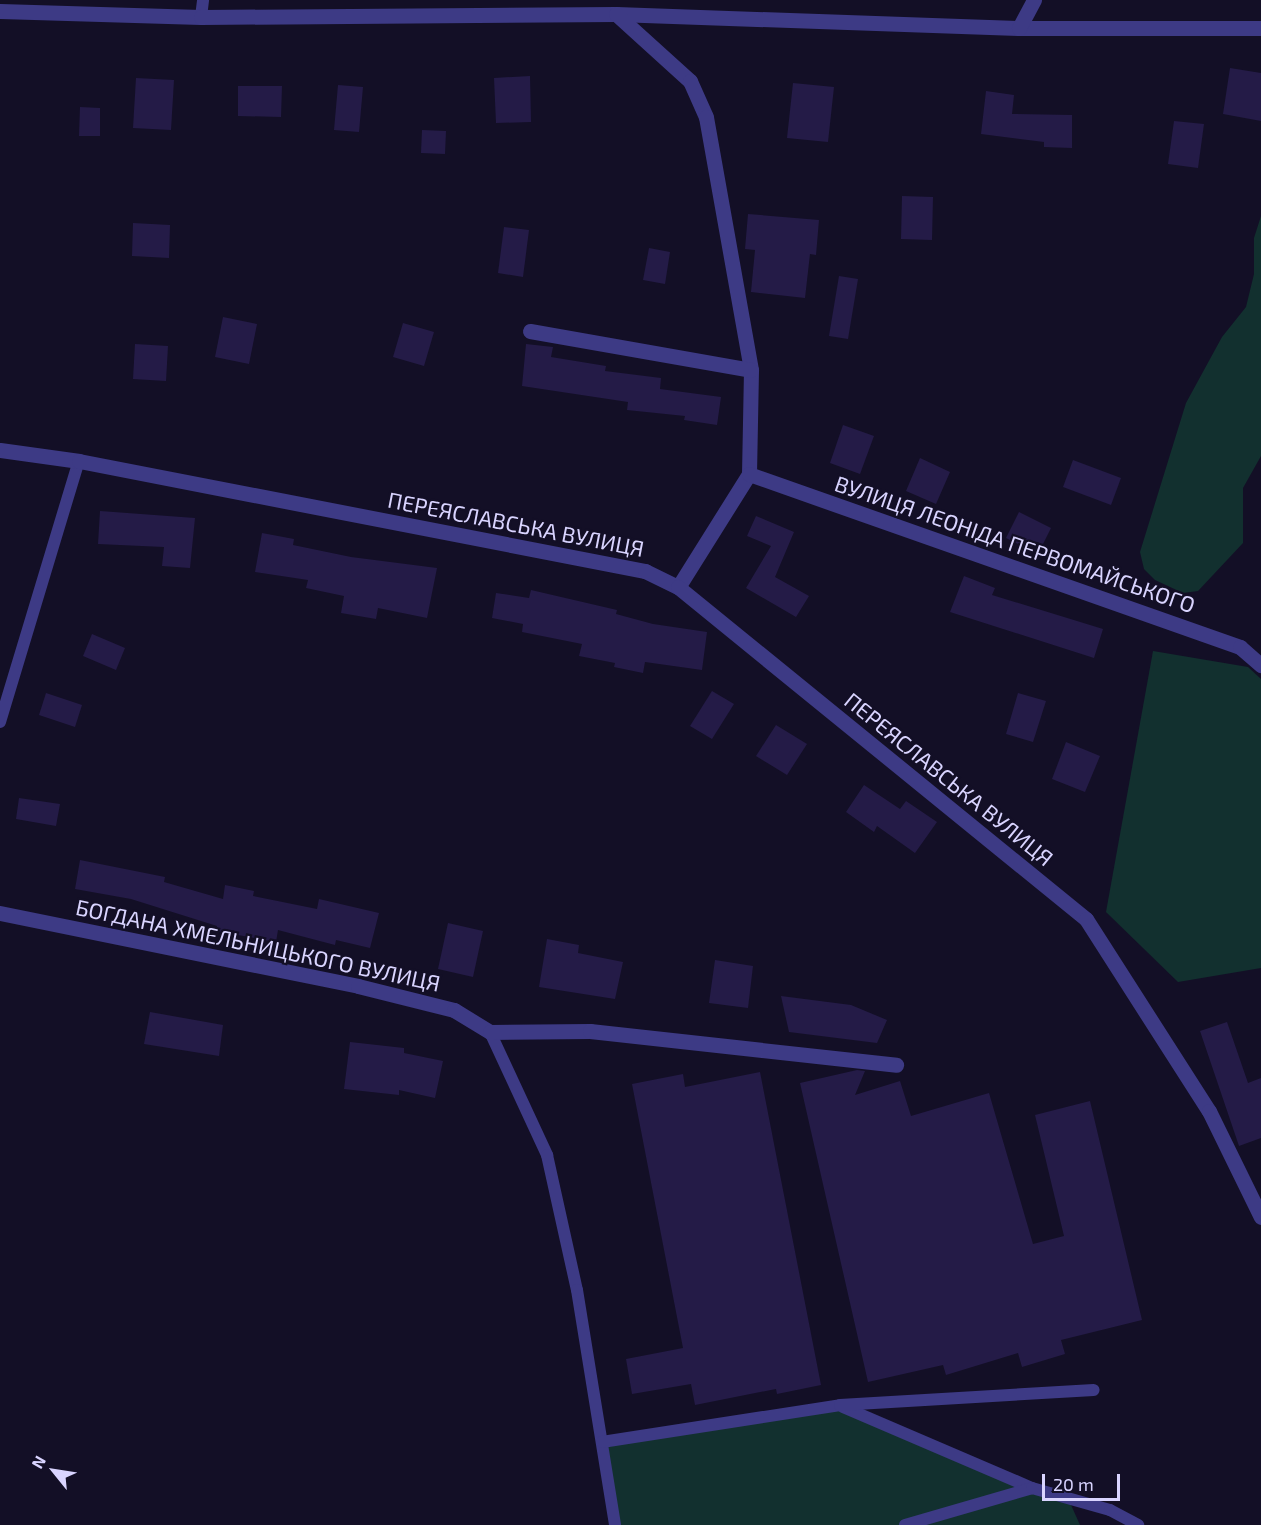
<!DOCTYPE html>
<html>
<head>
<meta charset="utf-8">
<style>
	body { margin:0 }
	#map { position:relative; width:1261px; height:1525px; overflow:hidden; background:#130f26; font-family:"Exo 2",sans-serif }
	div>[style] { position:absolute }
	.green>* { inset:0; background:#12302f }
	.building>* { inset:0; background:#241b47 }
	.service>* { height:12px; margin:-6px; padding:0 6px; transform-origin:6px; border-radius:6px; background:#3d3a85 }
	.minor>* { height:15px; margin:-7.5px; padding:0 7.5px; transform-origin:7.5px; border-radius:7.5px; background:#3d3a85 }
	span { translate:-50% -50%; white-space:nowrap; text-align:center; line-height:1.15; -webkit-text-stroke:4.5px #130f26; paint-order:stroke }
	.street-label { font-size:22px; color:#d9d4ff }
	.north { position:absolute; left:24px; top:1441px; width:60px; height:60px; -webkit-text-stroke:4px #130f26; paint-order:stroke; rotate:300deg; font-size:16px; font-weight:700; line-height:24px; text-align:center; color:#d9d4ff }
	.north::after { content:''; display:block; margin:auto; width:21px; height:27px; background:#d9d4ff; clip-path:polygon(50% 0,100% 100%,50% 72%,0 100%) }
	.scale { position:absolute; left:1042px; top:1474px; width:78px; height:27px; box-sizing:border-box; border:3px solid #d9d4ff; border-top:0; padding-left:8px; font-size:18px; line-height:21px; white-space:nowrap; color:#d9d4ff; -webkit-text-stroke:4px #130f26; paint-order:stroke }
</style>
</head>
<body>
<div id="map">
	<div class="green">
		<div style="clip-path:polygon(1261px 216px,1261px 456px,1243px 488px,1243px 543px,1198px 591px,1183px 593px,1155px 580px,1144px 569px,1140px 552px,1186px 403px,1222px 337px,1246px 307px,1254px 274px,1254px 238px)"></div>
		<div style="clip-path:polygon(1153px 651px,1248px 667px,1261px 679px,1261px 968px,1178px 982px,1106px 912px)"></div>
		<div style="clip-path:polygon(840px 1405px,1067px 1496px,1080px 1525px,617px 1525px,602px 1442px)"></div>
	</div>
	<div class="building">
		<div style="clip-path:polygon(1230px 68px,1261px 73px,1261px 121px,1223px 114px)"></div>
		<div style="clip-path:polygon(530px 76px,531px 122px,496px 123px,494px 78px)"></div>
		<div style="clip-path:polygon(136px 78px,174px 80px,171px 130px,133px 128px)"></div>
		<div style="clip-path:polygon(793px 83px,834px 87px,828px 142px,787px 138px)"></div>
		<div style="clip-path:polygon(338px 85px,363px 87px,359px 132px,334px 130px)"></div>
		<div style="clip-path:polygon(238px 86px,282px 86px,281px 117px,238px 116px)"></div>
		<div style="clip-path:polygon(986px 91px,1014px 95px,1012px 114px,1072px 115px,1072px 148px,1044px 147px,1044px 142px,981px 134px)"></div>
		<div style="clip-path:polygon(80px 107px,100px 108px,100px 136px,79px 136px)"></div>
		<div style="clip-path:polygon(1174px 121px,1204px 124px,1198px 168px,1168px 164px)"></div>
		<div style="clip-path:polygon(422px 130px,446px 131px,445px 154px,421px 153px)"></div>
		<div style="clip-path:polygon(902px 196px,933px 197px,932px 240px,901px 239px)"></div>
		<div style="clip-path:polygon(748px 214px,819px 220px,816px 255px,810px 254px,805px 298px,751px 292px,755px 250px,745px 249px)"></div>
		<div style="clip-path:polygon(133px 223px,170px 225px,169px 258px,132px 256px)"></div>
		<div style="clip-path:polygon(504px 227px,529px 230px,523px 277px,498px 273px)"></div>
		<div style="clip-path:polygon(649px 248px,670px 252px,665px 284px,643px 280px)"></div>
		<div style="clip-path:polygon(839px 276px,858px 279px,848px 339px,829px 336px)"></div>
		<div style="clip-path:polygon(223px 317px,257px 324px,249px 364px,215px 357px)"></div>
		<div style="clip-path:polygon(403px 323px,434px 332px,424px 366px,393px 357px)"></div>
		<div style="clip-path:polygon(135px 344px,168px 346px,166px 381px,133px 379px)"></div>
		<div style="clip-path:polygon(526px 344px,553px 347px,551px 357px,606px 366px,605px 371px,661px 378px,660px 389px,721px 397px,717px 425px,684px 420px,685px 416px,627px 410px,628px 402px,522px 386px)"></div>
		<div style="clip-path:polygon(843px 425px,874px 436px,860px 474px,830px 463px)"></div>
		<div style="clip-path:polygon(920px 458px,950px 472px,936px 504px,906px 491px)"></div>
		<div style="clip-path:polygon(1073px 460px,1121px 478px,1111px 505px,1063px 487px)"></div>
		<div style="clip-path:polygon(100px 511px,195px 518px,190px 568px,162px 566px,164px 547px,98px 544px)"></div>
		<div style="clip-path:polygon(1019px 512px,1051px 528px,1038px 554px,1006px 538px)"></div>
		<div style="clip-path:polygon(756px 516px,794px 532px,775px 577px,809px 596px,796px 617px,746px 588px,771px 546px,747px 536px)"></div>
		<div style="clip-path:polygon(262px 533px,294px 539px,293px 545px,351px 557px,437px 568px,427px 618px,378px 608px,376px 619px,341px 613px,344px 596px,306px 588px,308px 580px,255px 572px)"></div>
		<div style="clip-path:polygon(964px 576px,995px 588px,992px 595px,1103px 629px,1094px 658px,950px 612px)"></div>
		<div style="clip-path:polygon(531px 590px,617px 610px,616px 614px,653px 624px,707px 632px,702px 670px,645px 662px,643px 673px,614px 667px,615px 663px,579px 656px,582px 644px,522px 632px,523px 624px,492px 618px,496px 593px,529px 598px)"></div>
		<div style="clip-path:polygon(92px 634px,125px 648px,116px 670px,83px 656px)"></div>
		<div style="clip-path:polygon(712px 691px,734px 704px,712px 739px,690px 726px)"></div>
		<div style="clip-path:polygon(46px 693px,82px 705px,75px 727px,39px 715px)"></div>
		<div style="clip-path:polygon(1018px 693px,1046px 701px,1033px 742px,1006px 734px)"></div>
		<div style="clip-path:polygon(776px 725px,807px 744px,787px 775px,756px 756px)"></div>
		<div style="clip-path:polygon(1066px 742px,1100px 756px,1085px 792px,1052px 779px)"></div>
		<div style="clip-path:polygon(864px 785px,900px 809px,906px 801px,937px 822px,915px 853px,877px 826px,874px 832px,846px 812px)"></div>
		<div style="clip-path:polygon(19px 798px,60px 804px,56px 826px,16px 819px)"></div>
		<div style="clip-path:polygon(80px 860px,165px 877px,164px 882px,223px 899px,225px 885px,254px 891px,253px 896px,317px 909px,319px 899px,379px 913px,370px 948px,336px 940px,335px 945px,278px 930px,276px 942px,216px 931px,217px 926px,131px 899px,75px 889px)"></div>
		<div style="clip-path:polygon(448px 923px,483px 931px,473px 977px,438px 969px)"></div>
		<div style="clip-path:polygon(547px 939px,579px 945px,578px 953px,623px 962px,615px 999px,539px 987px)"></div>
		<div style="clip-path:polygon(715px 960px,753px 966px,748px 1008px,709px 1003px)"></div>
		<div style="clip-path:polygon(781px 996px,851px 1005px,887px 1020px,877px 1043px,789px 1032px)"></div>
		<div style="clip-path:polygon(150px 1012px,223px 1025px,219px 1056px,144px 1044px)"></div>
		<div style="clip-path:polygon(1227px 1022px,1248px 1083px,1261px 1078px,1261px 1138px,1239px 1146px,1200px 1031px)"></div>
		<div style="clip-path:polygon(350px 1042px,404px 1048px,404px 1053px,443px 1061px,435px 1098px,399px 1090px,399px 1095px,344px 1089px)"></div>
		<div style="clip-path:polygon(857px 1070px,865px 1071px,855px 1095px,900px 1081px,911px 1116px,989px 1093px,1033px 1244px,1064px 1236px,1035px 1115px,1090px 1101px,1142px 1320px,1061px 1340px,1065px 1354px,1022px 1367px,1018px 1353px,946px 1375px,943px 1365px,868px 1382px,800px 1083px)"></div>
		<div style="clip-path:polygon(760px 1072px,821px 1385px,777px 1394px,776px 1389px,695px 1405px,691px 1384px,632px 1394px,626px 1359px,683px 1348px,632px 1084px,683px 1074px,685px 1087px)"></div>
	</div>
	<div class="service">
		<div style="left:201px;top:17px;width:17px;rotate:-83deg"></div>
		<div style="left:0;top:722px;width:273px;rotate:-73.2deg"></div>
		<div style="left:490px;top:1032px;width:136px;rotate:65.1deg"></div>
		<div style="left:547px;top:1155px;width:138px;rotate:77.5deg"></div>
		<div style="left:577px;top:1290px;width:238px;rotate:80.8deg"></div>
		<div style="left:843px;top:1407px;width:206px;rotate:23.2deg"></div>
		<div style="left:602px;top:1442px;width:241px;rotate:-8.8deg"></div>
		<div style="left:840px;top:1405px;width:254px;rotate:-3.4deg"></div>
		<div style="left:905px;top:1525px;width:132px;rotate:-16.2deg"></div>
		<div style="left:1032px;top:1488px;width:81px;rotate:15.8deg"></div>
		<div style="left:1110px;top:1510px;width:32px;rotate:28deg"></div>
	</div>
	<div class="minor">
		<div style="left:0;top:11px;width:201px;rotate:1.7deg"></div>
		<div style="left:201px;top:17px;width:415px;rotate:-0.4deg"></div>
		<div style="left:616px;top:14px;width:403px;rotate:2deg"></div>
		<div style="left:1019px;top:28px;width:242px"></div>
		<div style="left:616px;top:14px;width:100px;rotate:42.2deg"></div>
		<div style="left:690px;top:81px;width:39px;rotate:66deg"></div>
		<div style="left:706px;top:117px;width:257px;rotate:79.9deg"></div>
		<div style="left:751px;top:370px;width:104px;rotate:91.1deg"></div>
		<div style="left:749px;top:474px;width:133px;rotate:122.1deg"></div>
		<div style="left:1019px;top:28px;width:32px;rotate:-62deg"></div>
		<div style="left:530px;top:331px;width:224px;rotate:10deg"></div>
		<div style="left:0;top:450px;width:80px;rotate:7.9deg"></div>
		<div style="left:79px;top:461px;width:577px;rotate:11deg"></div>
		<div style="left:645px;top:571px;width:37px;rotate:26deg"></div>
		<div style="left:678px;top:587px;width:526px;rotate:39.14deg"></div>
		<div style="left:1086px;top:919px;width:228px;rotate:57.4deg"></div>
		<div style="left:1209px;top:1111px;width:118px;rotate:63.9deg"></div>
		<div style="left:749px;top:474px;width:521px;rotate:19.41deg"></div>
		<div style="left:1240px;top:647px;width:28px;rotate:41deg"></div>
		<div style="left:0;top:913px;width:365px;rotate:11.5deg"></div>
		<div style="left:358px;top:986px;width:99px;rotate:14deg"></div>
		<div style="left:454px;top:1010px;width:42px;rotate:31.4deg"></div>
		<div style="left:490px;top:1032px;width:100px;rotate:-0.6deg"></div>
		<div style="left:590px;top:1031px;width:308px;rotate:6.3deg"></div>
	</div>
	<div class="street-label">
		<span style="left:516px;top:524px;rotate:11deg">ПЕРЕЯСЛАВСЬКА ВУЛИЦЯ</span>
		<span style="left:1015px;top:544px;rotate:19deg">ВУЛИЦЯ ЛЕОНІДА ПЕРВОМАЙСЬКОГО</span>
		<span style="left:949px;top:779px;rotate:39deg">ПЕРЕЯСЛАВСЬКА ВУЛИЦЯ</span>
		<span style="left:258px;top:945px;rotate:12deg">БОГДАНА ХМЕЛЬНИЦЬКОГО ВУЛИЦЯ</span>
	</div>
	<div class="north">N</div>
	<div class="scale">20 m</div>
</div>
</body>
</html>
